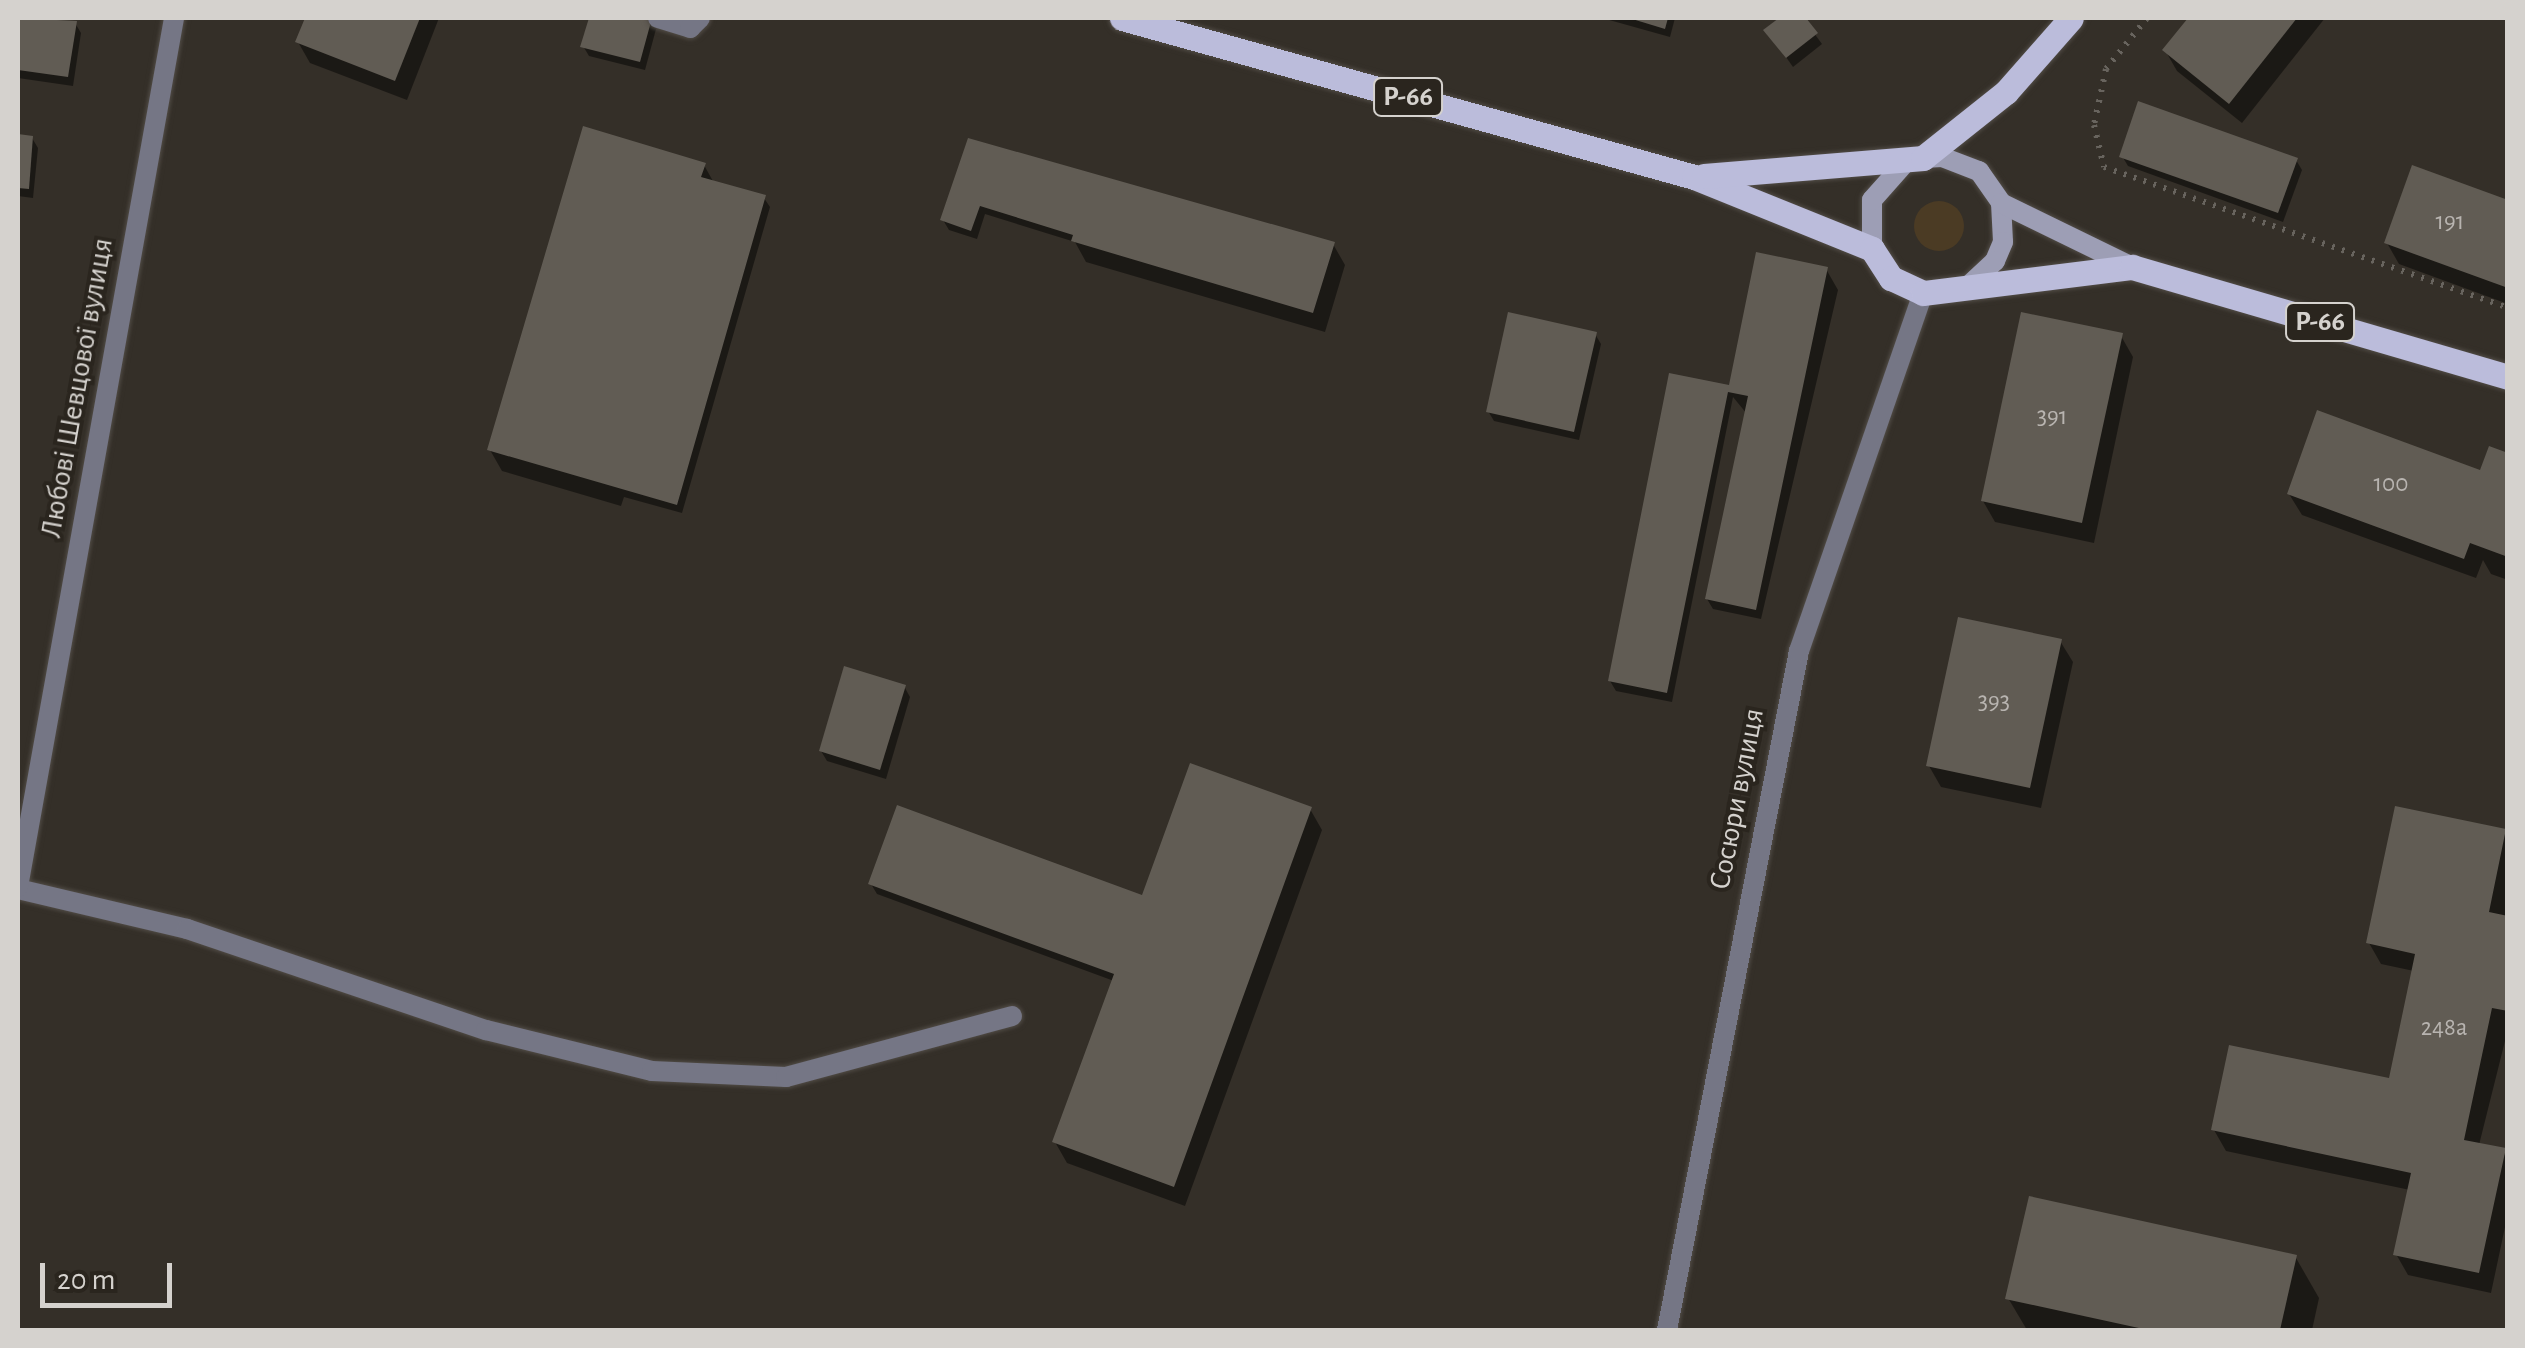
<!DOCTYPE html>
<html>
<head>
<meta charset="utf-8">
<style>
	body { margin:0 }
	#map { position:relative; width:2525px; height:1348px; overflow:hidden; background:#342f28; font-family:"Alegreya Sans",sans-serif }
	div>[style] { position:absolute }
	.green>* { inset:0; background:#4b3b24 }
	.round { border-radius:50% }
	.shadow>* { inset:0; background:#0007 }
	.building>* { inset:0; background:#615c54 }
	.path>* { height:6px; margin-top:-3px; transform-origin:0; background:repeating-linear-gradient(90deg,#68645e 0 2.5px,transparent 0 10.5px) }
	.roads { filter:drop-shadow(0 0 2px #514c46) drop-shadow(0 0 2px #514c46) }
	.lane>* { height:20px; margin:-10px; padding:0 10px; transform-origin:10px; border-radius:10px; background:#757685 }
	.street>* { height:20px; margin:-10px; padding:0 10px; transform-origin:10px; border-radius:10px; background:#757685 }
	.secondary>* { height:20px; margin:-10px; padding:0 10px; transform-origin:10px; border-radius:10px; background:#9d9eb5 }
	.primary>* { height:25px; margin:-12.5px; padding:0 12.5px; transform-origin:12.5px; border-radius:12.5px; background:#bbbcdb }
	span { translate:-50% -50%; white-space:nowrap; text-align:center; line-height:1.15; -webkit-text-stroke:8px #2a251e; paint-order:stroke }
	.number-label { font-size:25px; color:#b8b4b0 }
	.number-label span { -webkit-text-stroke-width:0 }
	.shield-label span { padding:2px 8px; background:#2a251e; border:2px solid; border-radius:8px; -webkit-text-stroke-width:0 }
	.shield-label { font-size:28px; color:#d5d2ce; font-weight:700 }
	.street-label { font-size:30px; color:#d5d2ce }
	.frame { position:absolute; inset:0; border:20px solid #d5d2ce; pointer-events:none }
	.scale { position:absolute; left:40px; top:1263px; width:132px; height:45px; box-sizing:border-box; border:5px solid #d5d2ce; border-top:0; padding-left:12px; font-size:30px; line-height:35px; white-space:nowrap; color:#d5d2ce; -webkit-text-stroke:8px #2a251e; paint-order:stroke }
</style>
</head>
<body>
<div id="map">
	<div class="green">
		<div class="round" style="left:1914px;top:201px;width:50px;height:50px"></div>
	</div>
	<div class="shadow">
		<div style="clip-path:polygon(19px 18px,75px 23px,81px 33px,73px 86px,18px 78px)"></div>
		<div style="clip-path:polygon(307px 18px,439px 18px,407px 100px,310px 63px,298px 42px)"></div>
		<div style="clip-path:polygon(591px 18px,659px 18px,645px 70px,589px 56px,583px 46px)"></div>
		<div style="clip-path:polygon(1602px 18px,1675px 18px,1670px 37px)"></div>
		<div style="clip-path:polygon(1783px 18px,1803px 18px,1822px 44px,1793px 67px,1767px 30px)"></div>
		<div style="clip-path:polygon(2191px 18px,2325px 18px,2242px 123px,2177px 71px,2165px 50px)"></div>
		<div style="clip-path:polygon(18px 137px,32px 138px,38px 148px,33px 198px,18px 196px)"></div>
		<div style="clip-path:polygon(969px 141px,1333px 244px,1345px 265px,1325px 332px,1086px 262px,1075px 242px,985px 214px,977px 239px,949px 230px,943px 220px)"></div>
		<div style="clip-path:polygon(2122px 156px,2296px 160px,2302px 170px,2283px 222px,2128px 166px)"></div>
		<div style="clip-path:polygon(704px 165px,714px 183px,764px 198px,770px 207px,682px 513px,624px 497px,621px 506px,502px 471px,490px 450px)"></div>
		<div style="clip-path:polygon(2508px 202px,2508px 304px,2399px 264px,2387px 243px)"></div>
		<div style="clip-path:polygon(1826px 269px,1838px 290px,1761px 619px,1713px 609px,1707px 599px,1747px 414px,1733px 397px,1672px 702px,1616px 691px,1610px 681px,1671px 376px,1731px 388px)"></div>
		<div style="clip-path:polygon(1595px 334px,1601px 344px,1579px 440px,1494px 421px,1488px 411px)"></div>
		<div style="clip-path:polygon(2121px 336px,2133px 357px,2094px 543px,1995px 522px,1983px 501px)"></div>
		<div style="clip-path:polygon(2508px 455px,2508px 580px,2491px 574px,2483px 560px,2476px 578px,2302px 515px,2289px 494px,2482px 473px)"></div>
		<div style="clip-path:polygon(2060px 641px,2073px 662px,2041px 808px,1941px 787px,1929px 766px)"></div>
		<div style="clip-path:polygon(905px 688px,910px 697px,886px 779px,827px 761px,821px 751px)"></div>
		<div style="clip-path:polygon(1310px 809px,1322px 830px,1185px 1206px,1067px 1163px,1055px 1142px,1114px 981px,877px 894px,871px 884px,1140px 897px)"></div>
		<div style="clip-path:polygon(2505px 832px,2508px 1029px,2479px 1145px,2508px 1156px,2508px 1213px,2491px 1293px,2408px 1275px,2396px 1254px,2410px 1190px,2226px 1151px,2214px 1130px,2391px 1081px,2414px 971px,2381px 964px,2369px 943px)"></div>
		<div style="clip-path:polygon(2296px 1258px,2319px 1298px,2312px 1330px,2027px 1330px,2008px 1298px)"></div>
	</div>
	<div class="building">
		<div style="clip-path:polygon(18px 18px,77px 21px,68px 77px,18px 70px)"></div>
		<div style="clip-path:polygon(305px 18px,420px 18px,395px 81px,295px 42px)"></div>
		<div style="clip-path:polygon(589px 18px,652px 18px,640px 62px,580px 47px)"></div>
		<div style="clip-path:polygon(1629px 18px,1668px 18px,1665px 29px)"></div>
		<div style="clip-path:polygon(1779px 18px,1806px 18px,1818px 33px,1786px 58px,1763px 30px)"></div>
		<div style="clip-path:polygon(2188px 18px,2297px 18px,2229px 104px,2162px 50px)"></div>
		<div style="clip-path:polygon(2138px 101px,2298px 158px,2278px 213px,2119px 157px)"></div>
		<div style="clip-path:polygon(583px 126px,706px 163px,701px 177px,766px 195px,677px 505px,487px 450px)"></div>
		<div style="clip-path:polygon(18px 134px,33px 136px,29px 189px,18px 188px)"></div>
		<div style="clip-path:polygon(968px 138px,1335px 242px,1313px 313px,1071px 241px,1073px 235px,980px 206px,971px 231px,940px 220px)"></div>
		<div style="clip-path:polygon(2412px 165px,2508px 200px,2508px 288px,2384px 243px)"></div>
		<div style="clip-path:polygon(1756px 252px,1828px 267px,1756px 610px,1705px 599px,1748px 396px,1728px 392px,1667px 693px,1608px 681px,1669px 373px,1729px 385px)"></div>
		<div style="clip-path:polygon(1508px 312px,1597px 332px,1574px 432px,1486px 412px)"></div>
		<div style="clip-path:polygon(2021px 312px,2123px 333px,2082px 523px,1981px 501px)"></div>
		<div style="clip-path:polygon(2317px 410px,2480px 470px,2489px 446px,2508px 453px,2508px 557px,2470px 543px,2464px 559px,2287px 494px)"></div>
		<div style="clip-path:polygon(1958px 617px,2062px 639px,2030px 788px,1926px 766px)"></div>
		<div style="clip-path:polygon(844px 666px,906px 685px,880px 770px,819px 751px)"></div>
		<div style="clip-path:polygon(1190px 763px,1312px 807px,1174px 1187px,1052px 1142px,1114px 974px,868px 884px,897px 805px,1142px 895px)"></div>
		<div style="clip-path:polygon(2395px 806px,2506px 829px,2489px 912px,2508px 916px,2508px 1011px,2492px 1008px,2464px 1140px,2506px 1148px,2479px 1273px,2393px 1255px,2411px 1173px,2211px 1130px,2229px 1045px,2389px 1078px,2415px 954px,2366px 943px)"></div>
		<div style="clip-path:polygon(2029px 1196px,2297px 1255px,2280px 1330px,2148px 1330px,2005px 1299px)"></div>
	</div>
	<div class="path">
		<div style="left:2147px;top:18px;width:65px;rotate:128.8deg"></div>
		<div style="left:2106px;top:69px;width:57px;rotate:102.1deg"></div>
		<div style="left:2094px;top:125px;width:43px;rotate:76.6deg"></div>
		<div style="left:2104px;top:167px;width:428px;rotate:19.2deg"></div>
	</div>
	<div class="roads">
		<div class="lane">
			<div style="left:658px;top:18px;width:34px;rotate:17deg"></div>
			<div style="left:690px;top:28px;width:14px;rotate:-45deg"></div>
			<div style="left:18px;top:889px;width:174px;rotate:13.3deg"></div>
			<div style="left:187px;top:929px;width:316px;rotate:18.7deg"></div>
			<div style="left:486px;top:1030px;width:171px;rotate:13.9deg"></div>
			<div style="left:652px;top:1071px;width:134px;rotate:2.6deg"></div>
			<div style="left:786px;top:1077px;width:234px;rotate:-15.1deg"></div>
		</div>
		<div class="street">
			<div style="left:18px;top:887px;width:883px;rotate:-79.82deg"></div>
			<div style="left:1667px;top:1330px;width:692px;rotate:-79deg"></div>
			<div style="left:1799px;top:651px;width:379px;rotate:-70.9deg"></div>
		</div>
		<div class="secondary">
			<div style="left:1923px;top:158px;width:19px;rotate:-3deg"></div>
			<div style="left:1942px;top:157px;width:40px;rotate:21deg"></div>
			<div style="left:1979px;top:171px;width:39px;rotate:55deg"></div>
			<div style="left:2001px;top:203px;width:39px;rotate:87deg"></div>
			<div style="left:2003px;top:242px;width:21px;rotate:113deg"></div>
			<div style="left:1995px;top:261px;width:40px;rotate:137deg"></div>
			<div style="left:2001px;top:203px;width:146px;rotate:26deg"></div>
			<div style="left:1872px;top:249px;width:49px;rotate:-90deg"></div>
			<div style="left:1872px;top:200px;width:48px;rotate:-48.4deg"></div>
		</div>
		<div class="primary">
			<div style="left:1122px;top:18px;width:594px;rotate:15.53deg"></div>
			<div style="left:1694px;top:177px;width:192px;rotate:22deg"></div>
			<div style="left:1872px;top:249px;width:35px;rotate:57deg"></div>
			<div style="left:1891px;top:278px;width:35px;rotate:25deg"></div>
			<div style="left:1923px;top:293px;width:211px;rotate:-7.1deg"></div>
			<div style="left:2132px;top:267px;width:392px;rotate:16.3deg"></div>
			<div style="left:1704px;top:176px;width:220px;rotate:-4.7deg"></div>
			<div style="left:1923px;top:158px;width:106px;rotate:-38.5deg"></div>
			<div style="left:2006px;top:92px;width:98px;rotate:-48.7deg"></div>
		</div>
	</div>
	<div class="number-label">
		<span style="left:2450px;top:222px">191</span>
		<span style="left:2052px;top:417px">391</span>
		<span style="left:2391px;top:484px">100</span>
		<span style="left:1994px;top:702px">393</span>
		<span style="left:2444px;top:1028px">248а</span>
	</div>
	<div class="shield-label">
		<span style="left:1408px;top:97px">Р-66</span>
		<span style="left:2320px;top:322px">Р-66</span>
	</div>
	<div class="street-label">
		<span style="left:77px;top:388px;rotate:-80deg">Любові Шевцової вулиця</span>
		<span style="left:1737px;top:799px;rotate:-79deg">Сосюри вулиця</span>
	</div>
	<div class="frame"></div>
	<div class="scale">20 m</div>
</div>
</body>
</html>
